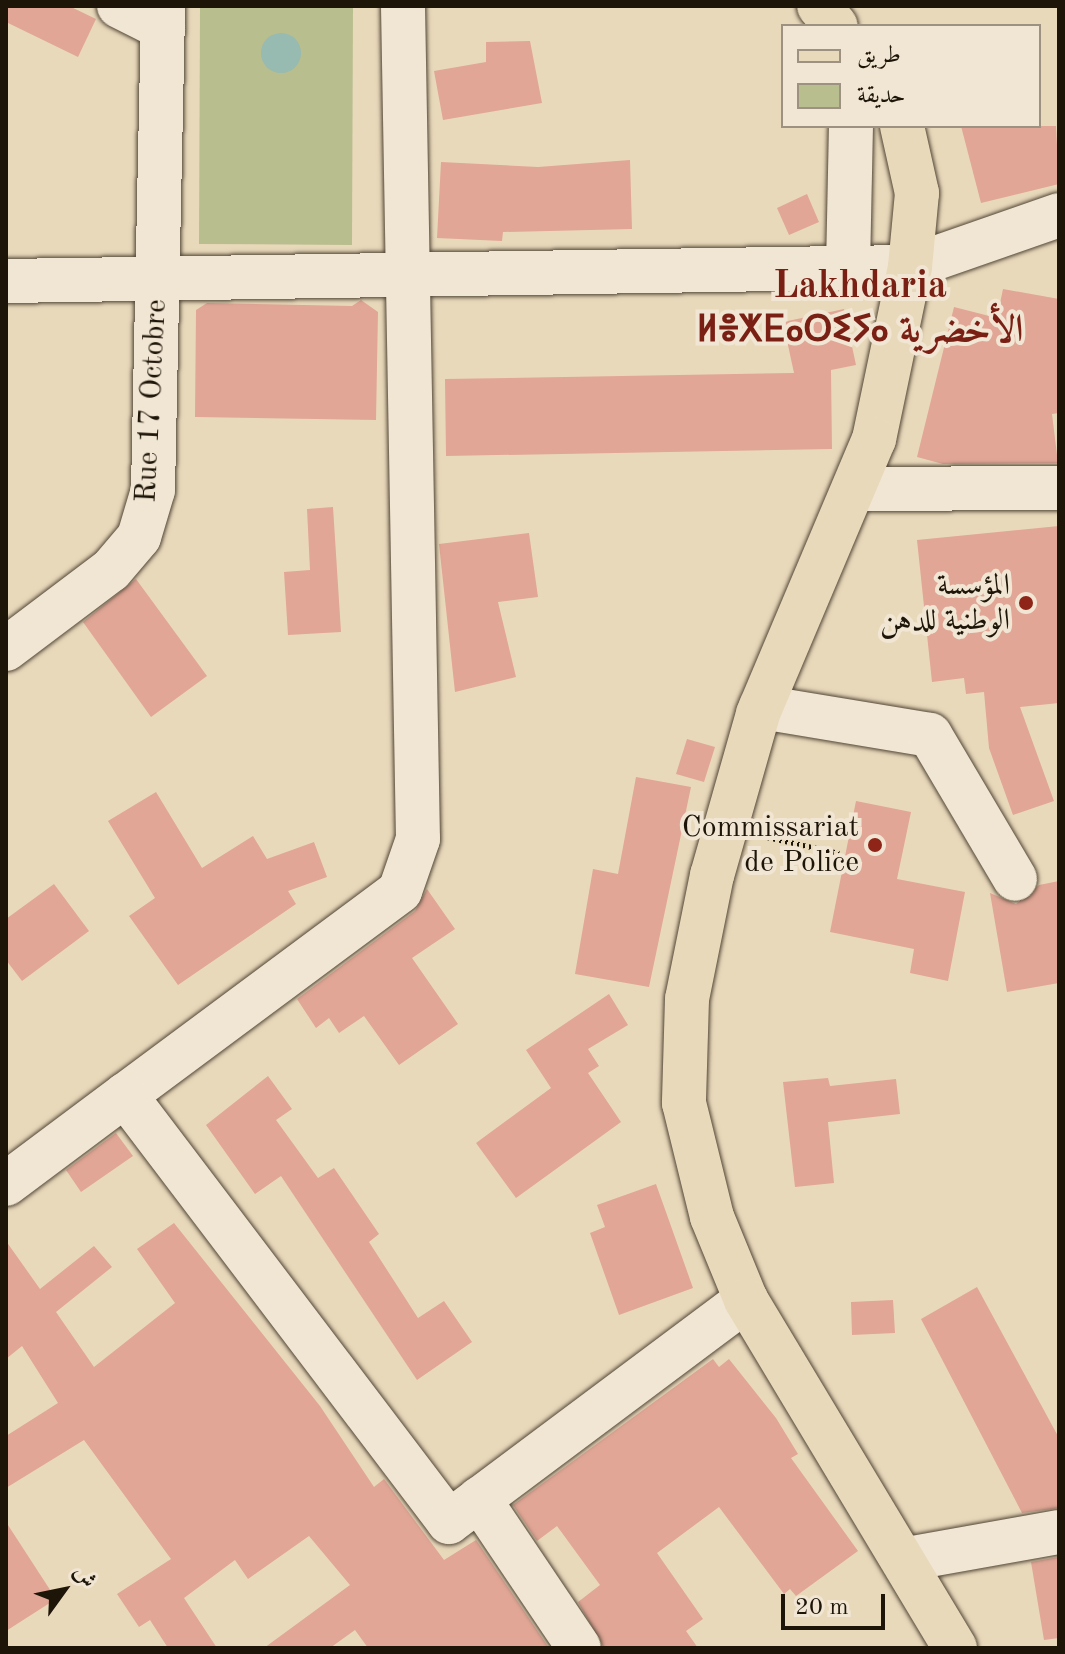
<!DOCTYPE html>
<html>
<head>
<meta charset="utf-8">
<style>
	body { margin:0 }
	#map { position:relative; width:1065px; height:1654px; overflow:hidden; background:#e9d9bb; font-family:"Old Standard TT",Amiri,"Noto Sans Tifinagh",serif }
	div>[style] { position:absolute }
	.green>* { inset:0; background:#b9be8e }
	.water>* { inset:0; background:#97bab1 }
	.round { border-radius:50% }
	.building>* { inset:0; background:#e1a696 }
	.path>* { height:5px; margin-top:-2.5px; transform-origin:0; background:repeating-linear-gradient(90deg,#1e1509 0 2px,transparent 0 6px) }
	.roads { filter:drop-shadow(0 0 2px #514636) drop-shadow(0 0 2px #514636) }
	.minor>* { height:44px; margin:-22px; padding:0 22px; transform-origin:22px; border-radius:22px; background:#f1e6d3 }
	.major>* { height:44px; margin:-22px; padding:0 22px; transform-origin:22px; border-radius:22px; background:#e9d9bb }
	.dots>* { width:22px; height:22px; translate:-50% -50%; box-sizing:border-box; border:4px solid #f1e6d3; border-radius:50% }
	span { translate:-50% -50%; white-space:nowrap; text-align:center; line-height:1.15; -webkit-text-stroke:8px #f1e6d3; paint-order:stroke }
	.street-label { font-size:30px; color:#1e1509 }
	.poi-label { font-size:30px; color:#1e1509 }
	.right { translate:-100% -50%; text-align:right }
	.district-label { font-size:38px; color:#7a1f14; font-weight:700 }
	.frame { position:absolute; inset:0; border:8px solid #1e1509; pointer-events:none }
	.legend { position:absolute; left:781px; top:24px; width:260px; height:104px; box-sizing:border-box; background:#f1e6d3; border:2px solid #9d9282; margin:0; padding:10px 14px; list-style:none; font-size:24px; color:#1e1509 }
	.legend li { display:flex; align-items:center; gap:16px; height:40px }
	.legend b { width:40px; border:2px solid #9d9282 }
	.north { position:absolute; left:24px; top:1550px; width:80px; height:80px; -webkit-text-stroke:6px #f1e6d3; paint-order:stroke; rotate:57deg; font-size:22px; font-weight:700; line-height:32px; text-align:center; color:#1e1509 }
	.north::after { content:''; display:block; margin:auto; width:28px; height:36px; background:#1e1509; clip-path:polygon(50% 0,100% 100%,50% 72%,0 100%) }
	.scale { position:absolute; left:781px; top:1594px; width:104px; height:36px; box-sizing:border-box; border:4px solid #1e1509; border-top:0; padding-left:10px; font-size:24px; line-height:28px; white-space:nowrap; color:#1e1509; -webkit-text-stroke:6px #f1e6d3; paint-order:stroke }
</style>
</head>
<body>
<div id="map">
	<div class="green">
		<div style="clip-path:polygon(200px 6px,353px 6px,352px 245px,199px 244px)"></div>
	</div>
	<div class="water">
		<div class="round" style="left:261px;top:33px;width:40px;height:40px"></div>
	</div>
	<div class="building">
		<div style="clip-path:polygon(6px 6px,69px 6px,96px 19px,78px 57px,6px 22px)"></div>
		<div style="clip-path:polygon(530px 41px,542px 103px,443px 120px,434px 71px,486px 62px,486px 42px)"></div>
		<div style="clip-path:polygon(961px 126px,1056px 126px,1059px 184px,981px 203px)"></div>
		<div style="clip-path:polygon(630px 160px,632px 229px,503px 232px,502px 241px,437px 238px,441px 162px,538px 167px)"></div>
		<div style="clip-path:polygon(807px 194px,819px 222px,789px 235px,777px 208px)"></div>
		<div style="clip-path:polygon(1003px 289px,1059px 299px,1059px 413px,1052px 414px,1058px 463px,943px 464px,917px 457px,954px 307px,997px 318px)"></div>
		<div style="clip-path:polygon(361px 300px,378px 312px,376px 420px,195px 417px,196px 310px,207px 303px,352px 306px)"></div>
		<div style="clip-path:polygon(844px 309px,856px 365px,831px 370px,832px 449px,446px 456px,445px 379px,794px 373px,783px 322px)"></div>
		<div style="clip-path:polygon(333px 507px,341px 632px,288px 635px,284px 572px,310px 570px,307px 509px)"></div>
		<div style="clip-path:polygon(1059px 526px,1059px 703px,1020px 707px,1054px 801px,1013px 815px,989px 748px,984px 692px,966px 694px,964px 678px,932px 682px,917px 540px)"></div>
		<div style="clip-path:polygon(529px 533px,538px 597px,498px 602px,516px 677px,455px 692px,439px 544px)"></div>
		<div style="clip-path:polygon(136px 579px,207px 676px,151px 717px,83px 622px)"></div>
		<div style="clip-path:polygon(687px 739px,715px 747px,704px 782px,676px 774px)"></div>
		<div style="clip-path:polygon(636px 777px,691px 787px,649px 987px,575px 974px,593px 869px,618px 874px)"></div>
		<div style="clip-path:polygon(156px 792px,202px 868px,253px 836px,267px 859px,314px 842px,327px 877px,288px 891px,296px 904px,178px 985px,129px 916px,155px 898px,108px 821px)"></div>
		<div style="clip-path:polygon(856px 801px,911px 812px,897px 879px,965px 892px,948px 981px,910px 973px,914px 949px,830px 932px)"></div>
		<div style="clip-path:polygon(1059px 881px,1059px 983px,1007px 992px,990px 893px,1016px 904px,1039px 885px)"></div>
		<div style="clip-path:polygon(54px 884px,89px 931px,22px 981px,6px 960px,6px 919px)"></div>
		<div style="clip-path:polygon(427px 889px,455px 929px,412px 958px,458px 1024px,399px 1065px,364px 1016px,339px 1033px,329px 1018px,316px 1028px,297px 999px,415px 911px)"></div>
		<div style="clip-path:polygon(609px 994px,628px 1025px,588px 1049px,599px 1066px,588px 1073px,621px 1122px,516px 1198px,476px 1143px,551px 1088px,526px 1050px)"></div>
		<div style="clip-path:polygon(268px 1076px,292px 1109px,276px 1120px,318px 1178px,334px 1168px,379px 1234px,369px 1242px,418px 1318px,444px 1301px,472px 1342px,417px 1380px,281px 1176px,255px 1194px,206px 1125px)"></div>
		<div style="clip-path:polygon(828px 1078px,830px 1086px,896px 1079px,900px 1114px,828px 1122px,834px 1183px,795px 1187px,783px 1082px)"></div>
		<div style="clip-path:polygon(116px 1133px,133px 1156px,81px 1192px,66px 1170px)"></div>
		<div style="clip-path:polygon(656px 1184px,693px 1288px,619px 1315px,590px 1233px,605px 1227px,597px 1205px)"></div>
		<div style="clip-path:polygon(174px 1223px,320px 1406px,374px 1487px,384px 1479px,444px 1560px,476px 1540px,549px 1648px,368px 1648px,355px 1630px,330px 1648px,264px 1648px,350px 1585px,309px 1536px,248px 1579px,235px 1560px,184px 1598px,217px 1648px,168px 1648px,150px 1620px,139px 1627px,117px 1594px,171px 1559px,84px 1440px,6px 1488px,6px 1436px,58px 1403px,22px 1346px,6px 1359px,6px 1241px,40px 1289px,94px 1246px,112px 1267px,56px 1312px,94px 1367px,175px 1303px,137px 1249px)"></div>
		<div style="clip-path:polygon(977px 1287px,1059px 1438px,1059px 1508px,1022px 1513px,921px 1319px)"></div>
		<div style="clip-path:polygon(893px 1300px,895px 1333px,852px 1335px,851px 1302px)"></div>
		<div style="clip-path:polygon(713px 1359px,719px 1367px,729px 1359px,776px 1418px,798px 1454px,791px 1458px,858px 1551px,796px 1596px,790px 1589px,784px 1594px,719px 1507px,657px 1553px,703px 1619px,686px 1631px,698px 1648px,604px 1648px,578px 1602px,600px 1585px,557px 1526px,537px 1541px,513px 1505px)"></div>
		<div style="clip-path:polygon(6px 1522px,56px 1599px,6px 1631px)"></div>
		<div style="clip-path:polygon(1059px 1557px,1059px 1638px,1044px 1640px,1031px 1562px)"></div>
	</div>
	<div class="path">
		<div style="left:762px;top:836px;width:79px;rotate:12.4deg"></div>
	</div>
	<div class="roads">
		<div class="minor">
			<div style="left:119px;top:6px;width:49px;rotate:26.6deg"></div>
			<div style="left:403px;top:6px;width:833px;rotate:88.97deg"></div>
			<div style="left:418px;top:839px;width:55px;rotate:109.1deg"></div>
			<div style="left:400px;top:891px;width:342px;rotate:143.4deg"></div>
			<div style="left:125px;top:1095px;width:536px;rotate:52.81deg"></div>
			<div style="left:449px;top:1522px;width:371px;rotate:-36.8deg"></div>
			<div style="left:848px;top:268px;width:142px;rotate:-88.8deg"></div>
			<div style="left:6px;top:281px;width:904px;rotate:-0.89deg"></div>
			<div style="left:910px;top:267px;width:158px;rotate:-19.2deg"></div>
			<div style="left:857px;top:489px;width:202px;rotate:-0.3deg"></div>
			<div style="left:6px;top:649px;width:131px;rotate:-37deg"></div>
			<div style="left:111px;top:570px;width:43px;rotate:-49.7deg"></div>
			<div style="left:139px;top:537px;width:49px;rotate:-73.4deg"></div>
			<div style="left:153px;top:490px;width:484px;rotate:-88.8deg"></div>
			<div style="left:761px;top:707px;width:171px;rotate:9.4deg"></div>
			<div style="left:930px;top:735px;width:167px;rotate:59.4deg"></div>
			<div style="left:6px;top:1184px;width:149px;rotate:-36.8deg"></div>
			<div style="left:479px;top:1499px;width:179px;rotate:56.1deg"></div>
			<div style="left:907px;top:1559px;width:154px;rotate:-10.1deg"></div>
		</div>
		<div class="major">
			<div style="left:819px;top:6px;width:26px;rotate:50deg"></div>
			<div style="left:902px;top:126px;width:69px;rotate:77.4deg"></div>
			<div style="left:917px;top:193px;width:74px;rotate:95.4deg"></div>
			<div style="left:910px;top:267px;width:176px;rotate:101.8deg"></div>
			<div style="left:874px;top:439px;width:298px;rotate:112.9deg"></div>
			<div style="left:758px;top:714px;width:167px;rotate:105.9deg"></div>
			<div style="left:712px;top:875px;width:126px;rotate:101.4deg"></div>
			<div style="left:687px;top:999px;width:104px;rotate:91.7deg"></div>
			<div style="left:684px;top:1103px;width:117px;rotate:76.2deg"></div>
			<div style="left:712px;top:1217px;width:90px;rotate:67.7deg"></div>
			<div style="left:746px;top:1300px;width:406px;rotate:59deg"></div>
		</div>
	</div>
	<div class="dots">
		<div style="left:1026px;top:603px;background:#8f2418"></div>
		<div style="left:875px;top:845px;background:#8f2418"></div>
	</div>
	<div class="street-label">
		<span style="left:152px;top:401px;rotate:-87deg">Rue 17 Octobre</span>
	</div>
	<div class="poi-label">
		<span class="right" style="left:1010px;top:603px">المؤسسة<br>الوطنية للدهن</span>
		<span class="right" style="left:859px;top:845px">Commissariat<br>de Police</span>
	</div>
	<div class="district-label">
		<span style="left:860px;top:310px">Lakhdaria<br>ⵍⴻⵅⴹⴰⵔⵉⵢⴰ الأخضرية</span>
	</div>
	<div class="frame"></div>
	<ul class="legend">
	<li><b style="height:10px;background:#e9d9bb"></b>طريق</li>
	<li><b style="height:22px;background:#b9be8e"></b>حديقة</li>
	</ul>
	<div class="north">ش</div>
	<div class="scale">20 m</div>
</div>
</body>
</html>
